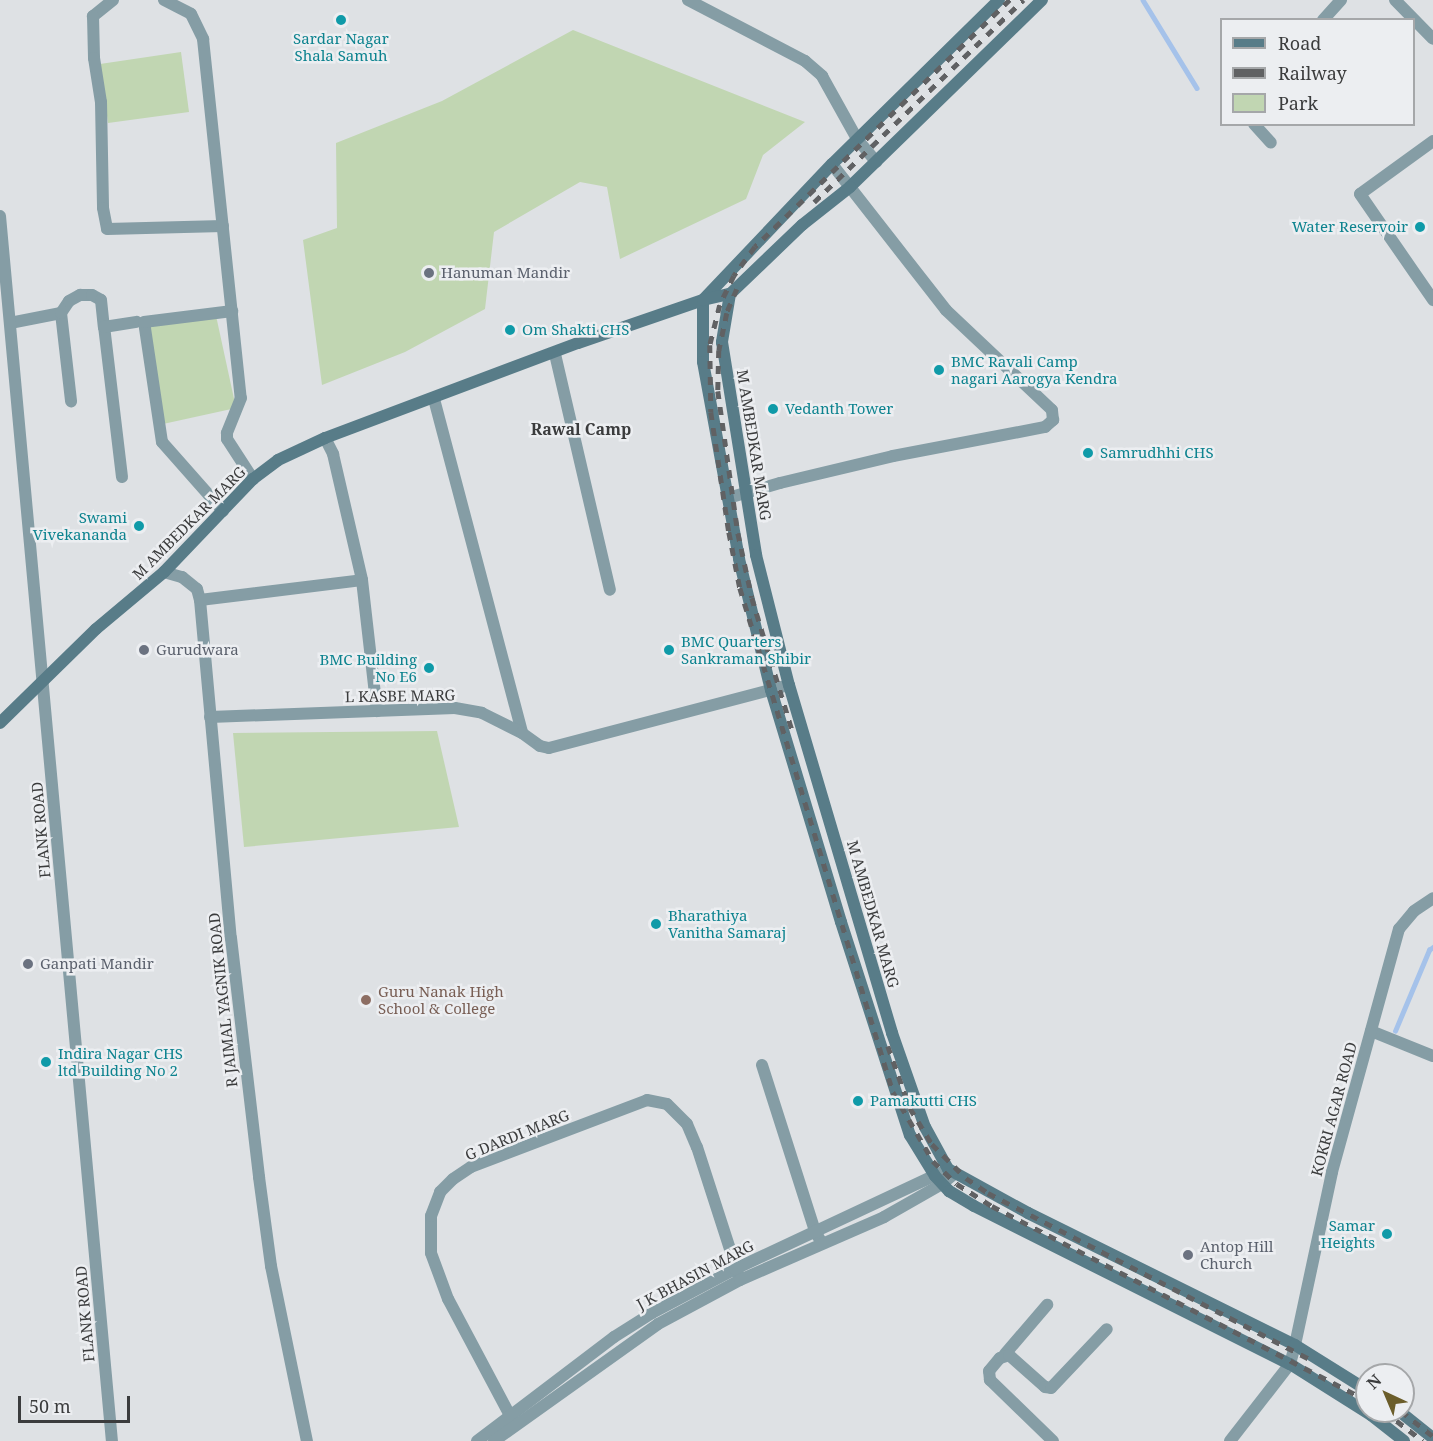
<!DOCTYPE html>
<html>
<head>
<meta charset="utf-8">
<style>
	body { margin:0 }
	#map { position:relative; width:1433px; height:1441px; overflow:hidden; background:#dee1e4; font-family:"Noto Serif",serif }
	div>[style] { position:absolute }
	.green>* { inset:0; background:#c1d6b2 }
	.stream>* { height:4.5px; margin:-2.25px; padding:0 2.25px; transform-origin:2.25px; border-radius:2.25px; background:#a5c2ea }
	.minor>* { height:12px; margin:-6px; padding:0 6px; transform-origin:6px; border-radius:6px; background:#859da5 }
	.tertiary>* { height:12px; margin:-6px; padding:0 6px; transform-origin:6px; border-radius:6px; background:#859da5 }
	.secondary>* { height:12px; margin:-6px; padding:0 6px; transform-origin:6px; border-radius:6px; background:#587c88 }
	.rail>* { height:4.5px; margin-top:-2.25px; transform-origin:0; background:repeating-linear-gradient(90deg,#606163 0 8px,transparent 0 16px) }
	.dots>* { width:16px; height:16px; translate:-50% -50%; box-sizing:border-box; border:3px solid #eceef1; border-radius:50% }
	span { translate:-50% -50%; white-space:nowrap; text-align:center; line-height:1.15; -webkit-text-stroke:5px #eceef1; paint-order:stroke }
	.culture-label { font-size:15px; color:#0d838f }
	.right { translate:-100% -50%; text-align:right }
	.left { translate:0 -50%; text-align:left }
	.worship-label { font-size:15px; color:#5b616d }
	.street-label { font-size:15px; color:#3b3c3d }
	.education-label { font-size:15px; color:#785e54 }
	.neighbourhood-label { font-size:16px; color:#3b3c3d; font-weight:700 }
	.legend { position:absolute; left:1220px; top:18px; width:195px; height:108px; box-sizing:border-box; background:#eceef1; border:2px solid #a5a7a9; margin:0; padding:8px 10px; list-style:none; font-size:18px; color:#3b3c3d }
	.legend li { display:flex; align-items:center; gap:12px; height:30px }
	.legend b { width:30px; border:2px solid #a5a7a9 }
	.north { position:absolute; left:1355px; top:1363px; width:60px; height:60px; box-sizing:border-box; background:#eceef1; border:2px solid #a5a7a9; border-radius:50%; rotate:316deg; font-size:16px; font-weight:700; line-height:24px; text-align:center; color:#3b3c3d }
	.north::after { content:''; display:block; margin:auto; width:21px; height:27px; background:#6b5d2a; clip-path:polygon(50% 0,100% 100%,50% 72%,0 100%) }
	.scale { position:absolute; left:18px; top:1396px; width:112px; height:27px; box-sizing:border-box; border:3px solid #3b3c3d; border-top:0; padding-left:8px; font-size:18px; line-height:21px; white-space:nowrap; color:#3b3c3d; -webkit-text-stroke:4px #eceef1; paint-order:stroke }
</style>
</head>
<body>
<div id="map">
	<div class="green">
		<div style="clip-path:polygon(573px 30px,805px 122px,763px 155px,746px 199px,620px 259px,607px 187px,580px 182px,494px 232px,485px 309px,405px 352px,322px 385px,303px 240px,337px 228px,336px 143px,442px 101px)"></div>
		<div style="clip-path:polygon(181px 52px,189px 112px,108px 123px,100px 64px)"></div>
		<div style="clip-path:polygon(215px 311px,236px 408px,163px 424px,142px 326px)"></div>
		<div style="clip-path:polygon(437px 731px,459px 827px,244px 847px,233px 733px)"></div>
	</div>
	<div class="stream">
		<div style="left:1143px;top:0;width:103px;rotate:58.5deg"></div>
		<div style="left:1395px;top:1031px;width:88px;rotate:-67.2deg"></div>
		<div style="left:1429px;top:950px;width:5px;rotate:-37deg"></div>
	</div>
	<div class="minor">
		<div style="left:113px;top:0;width:26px;rotate:141deg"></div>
		<div style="left:93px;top:16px;width:42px;rotate:88.6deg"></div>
		<div style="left:94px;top:58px;width:45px;rotate:81deg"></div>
		<div style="left:101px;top:102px;width:106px;rotate:88.9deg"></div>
		<div style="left:103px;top:208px;width:21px;rotate:79deg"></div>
		<div style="left:107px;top:229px;width:116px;rotate:-1.5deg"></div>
		<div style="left:164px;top:0;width:30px;rotate:27deg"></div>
		<div style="left:191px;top:14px;width:28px;rotate:64deg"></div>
		<div style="left:203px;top:39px;width:361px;rotate:84deg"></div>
		<div style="left:241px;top:398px;width:38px;rotate:112deg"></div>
		<div style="left:227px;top:433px;width:6px;rotate:90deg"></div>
		<div style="left:227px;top:439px;width:48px;rotate:57deg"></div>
		<div style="left:1395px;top:0;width:54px;rotate:45.7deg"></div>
		<div style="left:1323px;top:20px;width:27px;rotate:-48deg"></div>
		<div style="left:1254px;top:124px;width:25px;rotate:48deg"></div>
		<div style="left:1433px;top:141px;width:90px;rotate:144deg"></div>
		<div style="left:1360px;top:194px;width:129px;rotate:55.4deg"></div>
		<div style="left:61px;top:313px;width:89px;rotate:83.5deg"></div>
		<div style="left:10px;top:323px;width:52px;rotate:-11.1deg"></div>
		<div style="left:61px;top:313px;width:14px;rotate:-56deg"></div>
		<div style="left:69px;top:301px;width:13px;rotate:-29deg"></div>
		<div style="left:80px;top:295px;width:12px"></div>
		<div style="left:92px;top:295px;width:10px;rotate:29deg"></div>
		<div style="left:101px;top:300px;width:27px;rotate:84deg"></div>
		<div style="left:555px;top:354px;width:242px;rotate:76.9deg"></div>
		<div style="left:434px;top:399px;width:345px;rotate:75.2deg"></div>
		<div style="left:325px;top:438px;width:18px;rotate:63deg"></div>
		<div style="left:333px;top:454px;width:129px;rotate:77deg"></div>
		<div style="left:362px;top:580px;width:132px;rotate:83.5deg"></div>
		<div style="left:122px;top:477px;width:151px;rotate:-96.8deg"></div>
		<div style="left:104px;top:327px;width:33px;rotate:-9deg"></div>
		<div style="left:728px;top:498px;width:54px;rotate:-16.1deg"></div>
		<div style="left:780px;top:483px;width:116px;rotate:-13.4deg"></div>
		<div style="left:893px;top:456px;width:155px;rotate:-10.8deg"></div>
		<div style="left:1045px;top:427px;width:11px;rotate:-41deg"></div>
		<div style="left:1053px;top:420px;width:10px;rotate:-96deg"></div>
		<div style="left:1052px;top:410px;width:146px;rotate:-136.7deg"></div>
		<div style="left:946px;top:310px;width:185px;rotate:-128deg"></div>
		<div style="left:223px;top:511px;width:92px;rotate:-131.5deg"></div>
		<div style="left:162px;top:442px;width:121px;rotate:-98.5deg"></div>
		<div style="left:144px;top:322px;width:89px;rotate:-7.1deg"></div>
		<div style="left:164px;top:572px;width:19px;rotate:16deg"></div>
		<div style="left:182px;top:577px;width:19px;rotate:39deg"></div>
		<div style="left:197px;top:589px;width:11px;rotate:75deg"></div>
		<div style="left:200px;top:600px;width:339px;rotate:84.8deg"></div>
		<div style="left:231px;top:938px;width:241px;rotate:83.3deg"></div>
		<div style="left:259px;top:1177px;width:90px;rotate:82.3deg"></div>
		<div style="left:271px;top:1266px;width:179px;rotate:78.4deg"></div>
		<div style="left:200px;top:600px;width:163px;rotate:-7deg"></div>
		<div style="left:210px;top:717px;width:245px;rotate:-2.1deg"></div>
		<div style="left:455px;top:708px;width:27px;rotate:10deg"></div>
		<div style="left:482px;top:713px;width:45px;rotate:26.6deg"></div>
		<div style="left:522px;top:733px;width:22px;rotate:36deg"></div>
		<div style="left:540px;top:746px;width:9px;rotate:13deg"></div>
		<div style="left:549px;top:748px;width:248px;rotate:-14.7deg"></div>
		<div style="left:1371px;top:1031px;width:67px;rotate:22deg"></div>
		<div style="left:762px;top:1065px;width:174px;rotate:72.3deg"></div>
		<div style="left:815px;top:1231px;width:13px;rotate:61deg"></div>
		<div style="left:1295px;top:1345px;width:177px;rotate:-77.9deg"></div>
		<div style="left:1332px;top:1172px;width:252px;rotate:-74.6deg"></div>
		<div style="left:1399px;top:929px;width:23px;rotate:-50deg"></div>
		<div style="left:1414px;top:911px;width:23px;rotate:-34deg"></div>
		<div style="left:1005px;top:1354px;width:65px;rotate:-49.4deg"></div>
		<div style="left:514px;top:1423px;width:140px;rotate:-118deg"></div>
		<div style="left:448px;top:1299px;width:49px;rotate:-110.3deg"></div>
		<div style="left:431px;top:1253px;width:37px;rotate:-90deg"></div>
		<div style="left:431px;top:1216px;width:26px;rotate:-69deg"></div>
		<div style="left:440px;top:1192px;width:18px;rotate:-45deg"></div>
		<div style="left:453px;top:1179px;width:22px;rotate:-34deg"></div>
		<div style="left:471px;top:1167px;width:188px;rotate:-20.8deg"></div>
		<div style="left:647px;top:1100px;width:20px;rotate:11deg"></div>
		<div style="left:667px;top:1104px;width:28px;rotate:45deg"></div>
		<div style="left:687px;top:1124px;width:25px;rotate:67deg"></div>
		<div style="left:697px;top:1147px;width:137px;rotate:72.1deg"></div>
		<div style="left:1053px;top:1441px;width:88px;rotate:-135.9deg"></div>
		<div style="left:990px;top:1380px;width:9px;rotate:-96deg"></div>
		<div style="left:989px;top:1371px;width:17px;rotate:-50deg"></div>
		<div style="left:1000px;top:1358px;width:9px;rotate:-18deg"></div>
		<div style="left:1009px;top:1355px;width:48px;rotate:41.6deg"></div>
		<div style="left:1045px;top:1387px;width:6px;rotate:9deg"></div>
		<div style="left:1051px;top:1388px;width:81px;rotate:-46.5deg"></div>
	</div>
	<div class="tertiary">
		<div style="left:688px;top:0;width:132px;rotate:27.5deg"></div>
		<div style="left:805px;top:61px;width:23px;rotate:41deg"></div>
		<div style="left:822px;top:76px;width:72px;rotate:60.9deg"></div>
		<div style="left:857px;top:139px;width:30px;rotate:50deg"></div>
		<div style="left:0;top:216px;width:1230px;rotate:84.78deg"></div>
		<div style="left:477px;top:1441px;width:172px;rotate:-37.2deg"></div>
		<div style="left:614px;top:1337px;width:45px;rotate:-32.3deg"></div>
		<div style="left:652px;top:1313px;width:94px;rotate:-27.9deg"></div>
		<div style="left:735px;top:1269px;width:231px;rotate:-25.1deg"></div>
		<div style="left:494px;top:1441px;width:201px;rotate:-35.5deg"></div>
		<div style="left:658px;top:1324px;width:93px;rotate:-28.2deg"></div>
		<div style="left:740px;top:1280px;width:157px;rotate:-23.6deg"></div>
		<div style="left:884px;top:1217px;width:67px;rotate:-29.6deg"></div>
		<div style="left:942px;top:1184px;width:17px;rotate:-40deg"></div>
		<div style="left:1230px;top:1441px;width:98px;rotate:-52.1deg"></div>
		<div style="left:1290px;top:1364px;width:20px;rotate:-75deg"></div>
	</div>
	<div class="secondary">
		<div style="left:999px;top:0;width:234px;rotate:135.5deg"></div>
		<div style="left:832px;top:164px;width:187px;rotate:133.5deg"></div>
		<div style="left:703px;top:300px;width:62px;rotate:90deg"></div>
		<div style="left:703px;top:362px;width:200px;rotate:79.6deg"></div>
		<div style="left:739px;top:559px;width:135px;rotate:76.3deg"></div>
		<div style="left:771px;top:690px;width:242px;rotate:73.2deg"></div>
		<div style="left:841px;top:922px;width:224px;rotate:72.1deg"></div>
		<div style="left:910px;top:1135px;width:48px;rotate:58.6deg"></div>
		<div style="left:935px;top:1176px;width:21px;rotate:47deg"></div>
		<div style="left:949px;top:1191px;width:29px;rotate:31deg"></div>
		<div style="left:974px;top:1206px;width:353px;rotate:26.6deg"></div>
		<div style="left:1290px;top:1364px;width:96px;rotate:32.2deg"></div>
		<div style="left:1371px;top:1415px;width:42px;rotate:38.2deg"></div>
		<div style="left:1042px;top:0;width:268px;rotate:135.8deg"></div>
		<div style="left:850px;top:187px;width:61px;rotate:141.6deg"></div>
		<div style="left:802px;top:225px;width:100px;rotate:136.2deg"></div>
		<div style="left:730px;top:294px;width:49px;rotate:99.5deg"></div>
		<div style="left:722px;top:342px;width:216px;rotate:80.9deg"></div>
		<div style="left:756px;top:555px;width:134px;rotate:75.8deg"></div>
		<div style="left:789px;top:685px;width:363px;rotate:73.5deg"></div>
		<div style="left:892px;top:1033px;width:100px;rotate:70.7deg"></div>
		<div style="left:925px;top:1127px;width:48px;rotate:61.3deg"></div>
		<div style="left:948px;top:1169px;width:91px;rotate:28.8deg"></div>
		<div style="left:1028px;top:1213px;width:298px;rotate:26.3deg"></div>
		<div style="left:1295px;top:1345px;width:85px;rotate:32deg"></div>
		<div style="left:0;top:723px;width:134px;rotate:-44.4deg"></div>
		<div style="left:96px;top:629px;width:89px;rotate:-40deg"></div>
		<div style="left:164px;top:572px;width:129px;rotate:-46.3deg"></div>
		<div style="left:253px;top:479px;width:31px;rotate:-37deg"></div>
		<div style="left:278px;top:460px;width:52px;rotate:-25.1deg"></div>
		<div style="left:325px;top:438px;width:270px;rotate:-20.6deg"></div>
		<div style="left:578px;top:343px;width:132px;rotate:-19deg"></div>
		<div style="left:703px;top:300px;width:28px;rotate:-13deg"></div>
		<div style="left:1399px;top:1411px;width:43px;rotate:38.5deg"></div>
	</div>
	<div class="rail">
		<div style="left:1010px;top:0;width:355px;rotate:135.9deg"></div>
		<div style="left:755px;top:247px;width:36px;rotate:126deg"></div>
		<div style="left:734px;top:276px;width:32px;rotate:116deg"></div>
		<div style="left:720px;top:305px;width:41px;rotate:104deg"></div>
		<div style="left:710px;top:345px;width:67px;rotate:89.1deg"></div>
		<div style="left:711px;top:412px;width:121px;rotate:81.5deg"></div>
		<div style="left:729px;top:532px;width:57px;rotate:78.9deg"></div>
		<div style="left:740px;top:588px;width:527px;rotate:73.11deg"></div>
		<div style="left:893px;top:1092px;width:80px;rotate:59.9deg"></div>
		<div style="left:933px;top:1161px;width:33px;rotate:44deg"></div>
		<div style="left:957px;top:1184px;width:41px;rotate:32.2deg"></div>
		<div style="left:992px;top:1206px;width:422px;rotate:27.4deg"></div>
		<div style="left:814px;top:202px;width:291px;rotate:-44deg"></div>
		<div style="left:737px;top:289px;width:26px;rotate:113deg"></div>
		<div style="left:727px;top:313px;width:38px;rotate:102deg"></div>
		<div style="left:719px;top:350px;width:41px;rotate:91.4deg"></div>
		<div style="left:718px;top:391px;width:143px;rotate:82deg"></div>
		<div style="left:738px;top:533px;width:66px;rotate:77.8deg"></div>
		<div style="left:752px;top:598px;width:138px;rotate:73.1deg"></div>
		<div style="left:888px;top:1046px;width:66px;rotate:70.5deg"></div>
		<div style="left:910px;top:1108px;width:42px;rotate:58.6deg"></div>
		<div style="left:932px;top:1144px;width:48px;rotate:45deg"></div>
		<div style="left:966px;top:1178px;width:27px;rotate:34deg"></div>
		<div style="left:988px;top:1193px;width:364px;rotate:27.3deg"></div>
		<div style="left:1384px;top:1411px;width:49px;rotate:37.6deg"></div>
		<div style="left:1401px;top:1411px;width:41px;rotate:38deg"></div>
	</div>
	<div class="dots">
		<div style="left:341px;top:20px;background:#0f9aa8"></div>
		<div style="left:1420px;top:227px;background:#0f9aa8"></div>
		<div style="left:429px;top:273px;background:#6b7280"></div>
		<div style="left:510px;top:330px;background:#0f9aa8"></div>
		<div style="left:939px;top:370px;background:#0f9aa8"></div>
		<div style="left:773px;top:409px;background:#0f9aa8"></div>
		<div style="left:1088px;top:453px;background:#0f9aa8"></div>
		<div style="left:139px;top:526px;background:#0f9aa8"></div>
		<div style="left:144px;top:650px;background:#6b7280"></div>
		<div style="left:669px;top:650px;background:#0f9aa8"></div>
		<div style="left:429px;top:668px;background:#0f9aa8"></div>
		<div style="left:656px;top:924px;background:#0f9aa8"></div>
		<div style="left:28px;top:964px;background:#6b7280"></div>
		<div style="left:366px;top:1000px;background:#8d6e63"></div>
		<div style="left:46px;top:1062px;background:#0f9aa8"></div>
		<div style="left:858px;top:1101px;background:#0f9aa8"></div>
		<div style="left:1387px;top:1234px;background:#0f9aa8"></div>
		<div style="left:1188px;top:1255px;background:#6b7280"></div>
	</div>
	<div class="culture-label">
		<span style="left:341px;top:47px">Sardar Nagar<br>Shala Samuh</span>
		<span class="right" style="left:1408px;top:227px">Water Reservoir</span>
		<span class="left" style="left:522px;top:330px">Om Shakti CHS</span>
		<span class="left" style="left:951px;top:370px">BMC Ravali Camp<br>nagari Aarogya Kendra</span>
		<span class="left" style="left:785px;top:409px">Vedanth Tower</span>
		<span class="left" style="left:1100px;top:453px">Samrudhhi CHS</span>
		<span class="right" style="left:127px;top:526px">Swami<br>Vivekananda</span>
		<span class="left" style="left:681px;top:650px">BMC Quarters<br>Sankraman Shibir</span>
		<span class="right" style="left:417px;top:668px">BMC Building<br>No E6</span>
		<span class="left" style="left:668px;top:924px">Bharathiya<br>Vanitha Samaraj</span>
		<span class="left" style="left:58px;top:1062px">Indira Nagar CHS<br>ltd Building No 2</span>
		<span class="left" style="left:870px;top:1101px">Pamakutti CHS</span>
		<span class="right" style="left:1375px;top:1234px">Samar<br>Heights</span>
	</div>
	<div class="worship-label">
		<span class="left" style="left:441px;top:273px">Hanuman Mandir</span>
		<span class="left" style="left:156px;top:650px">Gurudwara</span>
		<span class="left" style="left:40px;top:964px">Ganpati Mandir</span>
		<span class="left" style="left:1200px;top:1255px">Antop Hill<br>Church</span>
	</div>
	<div class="street-label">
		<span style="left:754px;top:445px;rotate:81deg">M AMBEDKAR MARG</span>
		<span style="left:189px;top:523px;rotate:-45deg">M AMBEDKAR MARG</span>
		<span style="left:400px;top:696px;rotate:-1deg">L KASBE MARG</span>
		<span style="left:41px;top:830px;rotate:-95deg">FLANK ROAD</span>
		<span style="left:873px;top:914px;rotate:74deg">M AMBEDKAR MARG</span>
		<span style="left:223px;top:1000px;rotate:-96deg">R JAIMAL YAGNIK ROAD</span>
		<span style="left:1334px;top:1109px;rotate:-75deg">KOKRI AGAR ROAD</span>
		<span style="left:517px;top:1135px;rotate:-22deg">G DARDI MARG</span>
		<span style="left:695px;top:1275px;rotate:-28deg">J K BHASIN MARG</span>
		<span style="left:85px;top:1314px;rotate:-95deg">FLANK ROAD</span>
	</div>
	<div class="education-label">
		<span class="left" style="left:378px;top:1000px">Guru Nanak High<br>School &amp; College</span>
	</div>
	<div class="neighbourhood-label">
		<span style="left:581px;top:429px">Rawal Camp</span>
	</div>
	<ul class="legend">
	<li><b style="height:8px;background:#587c88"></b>Road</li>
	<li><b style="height:8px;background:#606163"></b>Railway</li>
	<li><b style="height:16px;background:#c1d6b2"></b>Park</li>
	</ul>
	<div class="north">N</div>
	<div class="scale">50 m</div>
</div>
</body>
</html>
